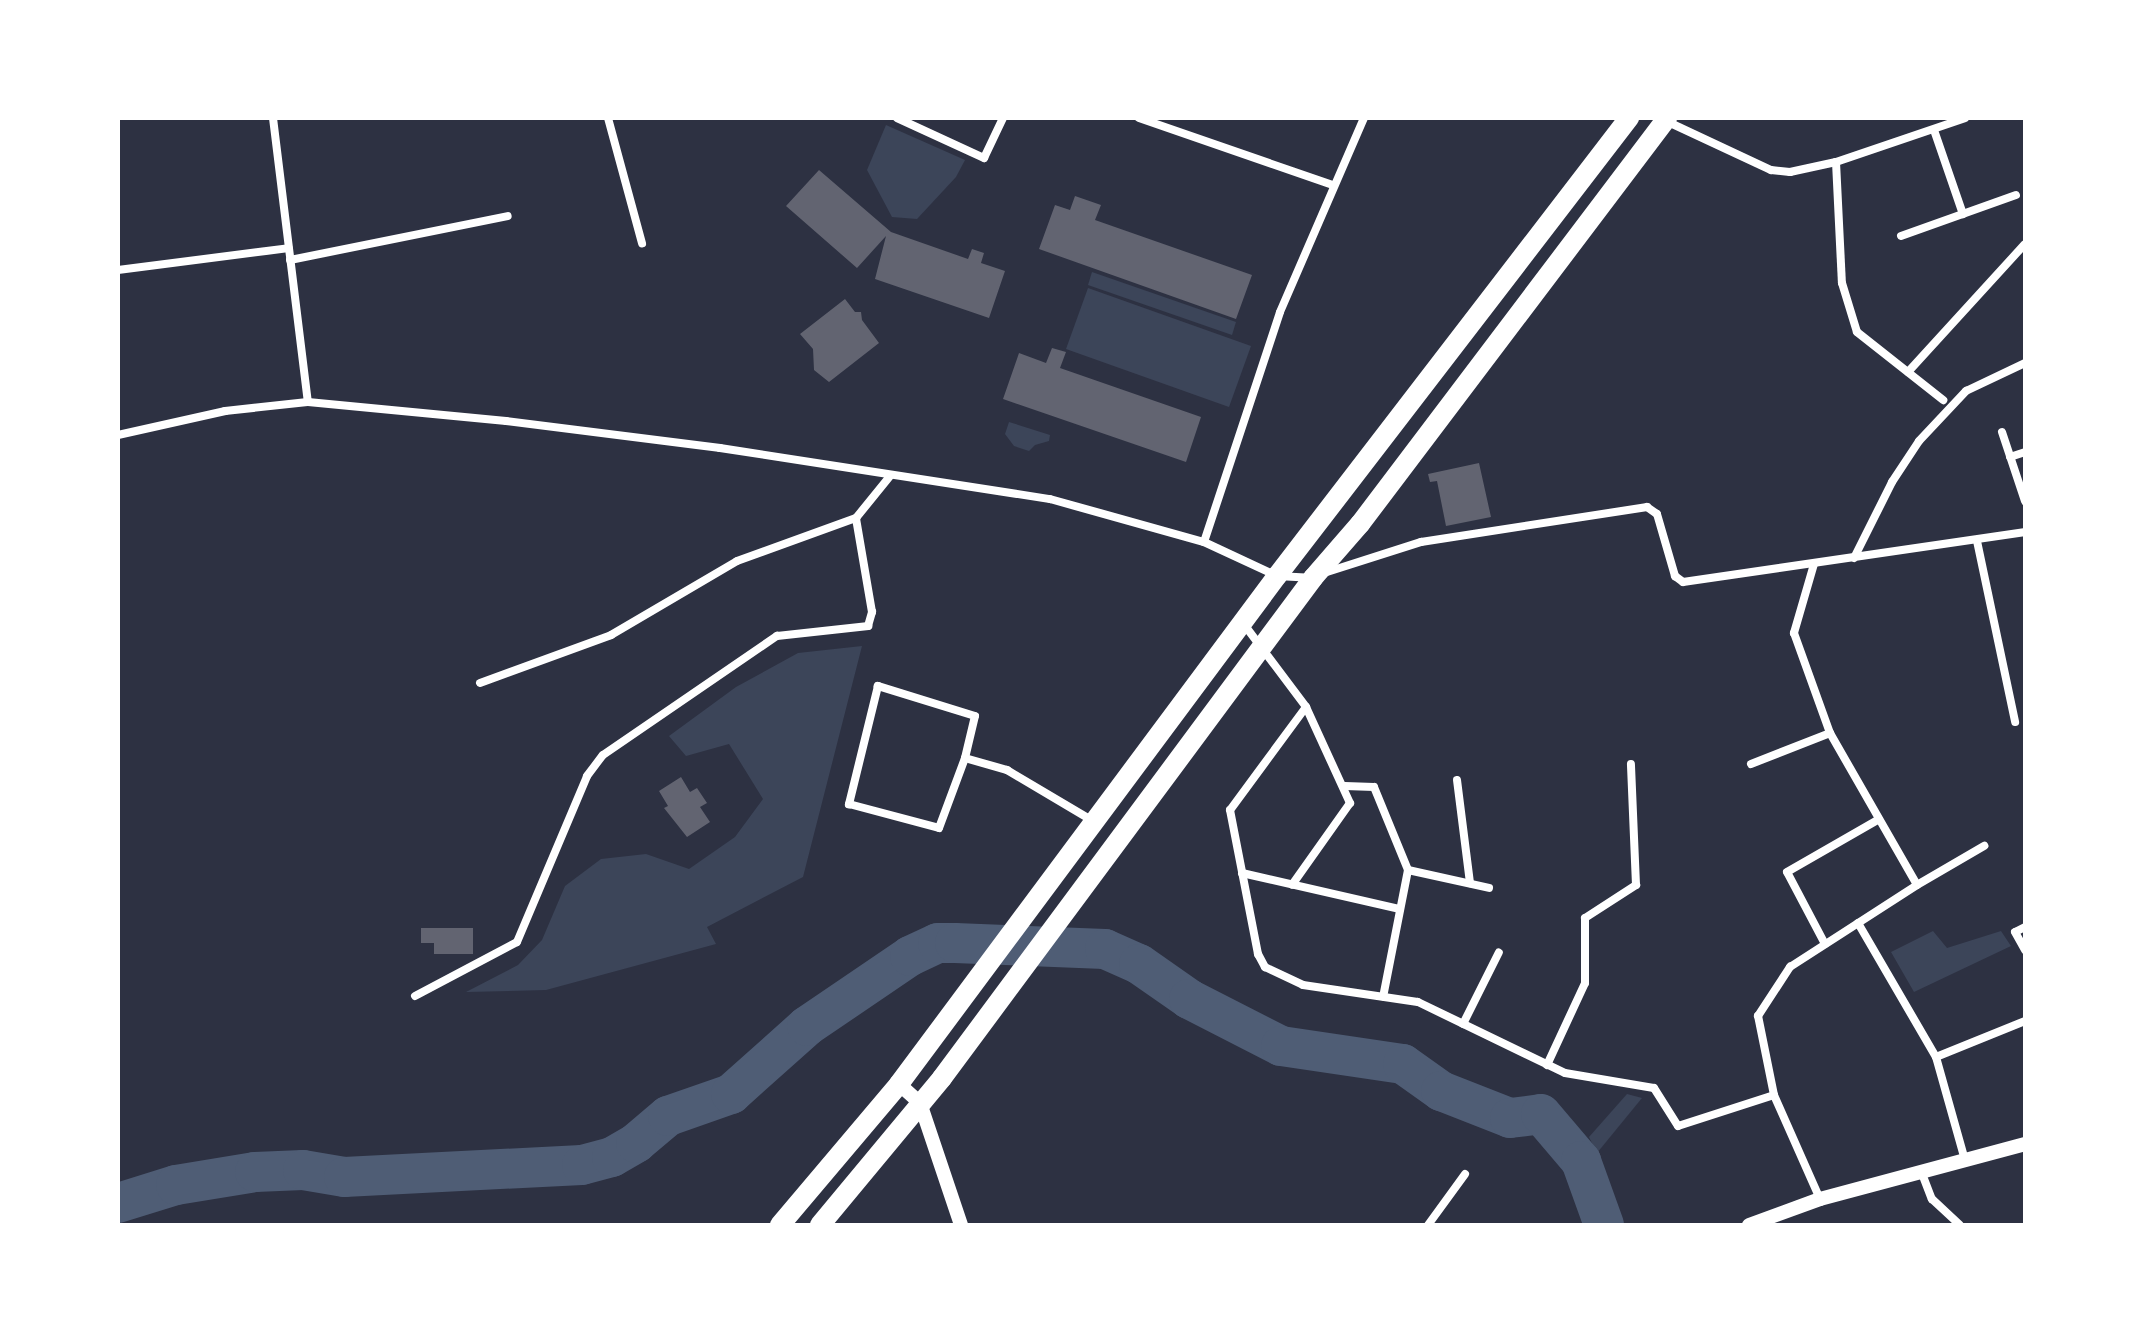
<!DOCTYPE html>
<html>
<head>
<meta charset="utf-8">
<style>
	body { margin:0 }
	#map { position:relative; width:2143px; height:1343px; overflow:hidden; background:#2d3142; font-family:"Fira Sans",sans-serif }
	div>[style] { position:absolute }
	.green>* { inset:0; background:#3c4559 }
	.river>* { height:40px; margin:-20px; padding:0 20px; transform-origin:20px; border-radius:20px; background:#4f5d75 }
	.building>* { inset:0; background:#626471 }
	.minor>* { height:8px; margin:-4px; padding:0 4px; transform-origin:4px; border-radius:4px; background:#fff }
	.tertiary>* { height:14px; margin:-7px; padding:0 7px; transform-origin:7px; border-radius:7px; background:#fff }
	.primary>* { height:20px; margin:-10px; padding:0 10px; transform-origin:10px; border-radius:10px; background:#fff }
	span { translate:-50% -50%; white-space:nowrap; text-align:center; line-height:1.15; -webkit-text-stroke:6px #fff; paint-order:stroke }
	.frame { position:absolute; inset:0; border:120px solid #fff; pointer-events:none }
</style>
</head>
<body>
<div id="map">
	<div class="green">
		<div style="clip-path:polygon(886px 125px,965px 160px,956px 177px,917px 219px,892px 217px,867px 170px)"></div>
		<div style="clip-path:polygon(1092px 272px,1236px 322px,1232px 335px,1088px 285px)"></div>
		<div style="clip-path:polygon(1088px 288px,1251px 346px,1229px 407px,1066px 349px)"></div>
		<div style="clip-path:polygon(1009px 422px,1050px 435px,1049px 441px,1035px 445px,1029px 451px,1014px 446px,1005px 434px)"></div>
		<div style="clip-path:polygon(862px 646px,803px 877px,707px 927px,716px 944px,546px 990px,466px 992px,518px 965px,542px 940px,565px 886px,601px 859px,646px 854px,689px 869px,735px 837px,763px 799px,729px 744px,686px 756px,669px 736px,736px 687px,798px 653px)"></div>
		<div style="clip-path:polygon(1933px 931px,1947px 948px,2001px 931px,2011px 946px,1914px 992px,1891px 952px)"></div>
		<div style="clip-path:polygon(1627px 1094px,1642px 1098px,1597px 1153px,1589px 1137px)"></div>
	</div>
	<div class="river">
		<div style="left:118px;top:1203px;width:61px;rotate:-17.2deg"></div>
		<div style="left:176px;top:1185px;width:80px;rotate:-9.3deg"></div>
		<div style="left:255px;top:1172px;width:48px;rotate:-2.4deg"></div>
		<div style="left:303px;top:1170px;width:42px;rotate:9.7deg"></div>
		<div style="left:344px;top:1177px;width:238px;rotate:-2.9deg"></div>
		<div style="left:582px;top:1165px;width:31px;rotate:-15deg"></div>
		<div style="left:612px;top:1157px;width:28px;rotate:-30deg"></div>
		<div style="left:636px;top:1143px;width:42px;rotate:-40.2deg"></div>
		<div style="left:668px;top:1116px;width:67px;rotate:-19.2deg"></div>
		<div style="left:731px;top:1094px;width:102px;rotate:-41.8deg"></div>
		<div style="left:807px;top:1026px;width:125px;rotate:-34.2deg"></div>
		<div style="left:910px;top:956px;width:31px;rotate:-25deg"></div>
		<div style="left:938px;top:943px;width:17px"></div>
		<div style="left:955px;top:943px;width:150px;rotate:2.3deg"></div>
		<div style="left:1105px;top:949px;width:37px;rotate:24deg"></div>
		<div style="left:1139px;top:964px;width:61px;rotate:35deg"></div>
		<div style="left:1189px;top:999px;width:103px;rotate:27.1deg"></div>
		<div style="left:1281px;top:1046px;width:123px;rotate:8.4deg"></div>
		<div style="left:1403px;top:1064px;width:47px;rotate:35.4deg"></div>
		<div style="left:1441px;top:1091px;width:74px;rotate:21.4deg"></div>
		<div style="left:1510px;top:1118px;width:31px;rotate:-7deg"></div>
		<div style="left:1541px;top:1114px;width:62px;rotate:49.6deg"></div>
		<div style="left:1581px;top:1161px;width:68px;rotate:70.2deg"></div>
	</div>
	<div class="building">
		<div style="clip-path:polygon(819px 170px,891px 232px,968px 259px,972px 249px,984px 253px,981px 263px,1005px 271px,989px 318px,875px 279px,886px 236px,857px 268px,786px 206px)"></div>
		<div style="clip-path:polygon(1075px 196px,1101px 205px,1095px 220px,1252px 275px,1236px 319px,1039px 249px,1055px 205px,1070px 210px)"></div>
		<div style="clip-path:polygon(845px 299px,855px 312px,861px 312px,862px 320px,879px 343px,829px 382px,814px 370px,813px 349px,800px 334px)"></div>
		<div style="clip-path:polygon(1052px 348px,1066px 352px,1060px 368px,1201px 417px,1186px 462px,1003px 399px,1019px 353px,1046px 363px)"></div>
		<div style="clip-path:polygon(1479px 463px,1491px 517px,1446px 526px,1437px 481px,1430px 482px,1428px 474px)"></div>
		<div style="clip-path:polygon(681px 777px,690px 792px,697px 788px,707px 803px,700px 807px,710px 822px,687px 837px,664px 808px,668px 806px,659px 791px)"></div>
		<div style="clip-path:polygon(421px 928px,473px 928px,473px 954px,434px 954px,434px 943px,421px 943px)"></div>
	</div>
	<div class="minor">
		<div style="left:273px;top:118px;width:286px;rotate:83deg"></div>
		<div style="left:608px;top:118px;width:130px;rotate:74.8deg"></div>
		<div style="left:897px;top:118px;width:96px;rotate:24.7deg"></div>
		<div style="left:984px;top:158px;width:44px;rotate:-64.6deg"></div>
		<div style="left:1139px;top:118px;width:205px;rotate:19.1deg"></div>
		<div style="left:1666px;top:121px;width:116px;rotate:25deg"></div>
		<div style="left:1771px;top:170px;width:19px;rotate:6deg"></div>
		<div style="left:1790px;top:172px;width:47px;rotate:-12.3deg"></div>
		<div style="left:1836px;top:162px;width:136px;rotate:-18.8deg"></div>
		<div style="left:1934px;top:130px;width:89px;rotate:71deg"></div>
		<div style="left:1836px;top:162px;width:121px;rotate:87.2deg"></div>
		<div style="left:1842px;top:283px;width:51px;rotate:73deg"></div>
		<div style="left:1857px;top:332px;width:110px;rotate:38.3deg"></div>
		<div style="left:1901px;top:236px;width:122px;rotate:-19.6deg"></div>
		<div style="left:290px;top:260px;width:222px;rotate:-11.4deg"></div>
		<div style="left:118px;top:270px;width:172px;rotate:-7.3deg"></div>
		<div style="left:1908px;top:372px;width:173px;rotate:-47.6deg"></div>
		<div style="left:2002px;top:432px;width:73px;rotate:71.6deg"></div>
		<div style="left:118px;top:435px;width:110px;rotate:-12.6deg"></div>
		<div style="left:225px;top:411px;width:83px;rotate:-6.2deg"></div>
		<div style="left:308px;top:402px;width:199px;rotate:5.5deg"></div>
		<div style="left:506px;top:421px;width:216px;rotate:7.2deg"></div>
		<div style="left:720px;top:448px;width:334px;rotate:8.8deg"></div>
		<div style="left:1050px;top:499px;width:160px;rotate:15.6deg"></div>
		<div style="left:1204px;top:542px;width:81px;rotate:25deg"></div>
		<div style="left:1277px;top:576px;width:33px;rotate:3deg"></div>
		<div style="left:2010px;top:457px;width:16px;rotate:-18deg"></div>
		<div style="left:1977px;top:541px;width:185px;rotate:78.1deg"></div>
		<div style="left:1204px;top:542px;width:242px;rotate:-71.7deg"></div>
		<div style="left:1280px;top:312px;width:211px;rotate:-66.6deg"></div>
		<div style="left:1854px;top:558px;width:85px;rotate:-63.4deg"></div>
		<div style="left:1892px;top:482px;width:49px;rotate:-56.6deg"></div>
		<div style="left:1919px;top:441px;width:69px;rotate:-46.8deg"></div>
		<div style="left:1966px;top:391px;width:65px;rotate:-25.4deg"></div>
		<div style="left:1814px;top:564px;width:72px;rotate:106.2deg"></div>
		<div style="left:1794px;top:633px;width:106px;rotate:70.2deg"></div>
		<div style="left:1830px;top:733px;width:175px;rotate:60.2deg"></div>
		<div style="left:1327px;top:572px;width:99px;rotate:-17.7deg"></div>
		<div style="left:1421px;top:542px;width:229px;rotate:-8.8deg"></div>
		<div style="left:1647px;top:507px;width:12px;rotate:35deg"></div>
		<div style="left:1657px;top:514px;width:65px;rotate:73.8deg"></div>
		<div style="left:1675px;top:576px;width:10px;rotate:37deg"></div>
		<div style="left:1683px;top:582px;width:346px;rotate:-8.3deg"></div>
		<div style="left:1243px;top:623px;width:105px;rotate:53.1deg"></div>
		<div style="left:1306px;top:707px;width:106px;rotate:65.4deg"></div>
		<div style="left:1350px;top:803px;width:100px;rotate:125.3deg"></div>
		<div style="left:480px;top:683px;width:140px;rotate:-20.1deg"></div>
		<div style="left:611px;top:635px;width:146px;rotate:-30.4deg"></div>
		<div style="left:737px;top:561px;width:127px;rotate:-19.9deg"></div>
		<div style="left:856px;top:518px;width:55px;rotate:-50.9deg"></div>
		<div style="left:1306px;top:707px;width:128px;rotate:126.4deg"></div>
		<div style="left:1230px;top:810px;width:147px;rotate:79deg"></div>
		<div style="left:1258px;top:954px;width:15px;rotate:62deg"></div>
		<div style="left:1265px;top:967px;width:42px;rotate:25.3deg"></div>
		<div style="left:1303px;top:985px;width:116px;rotate:8.4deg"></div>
		<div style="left:1418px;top:1002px;width:163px;rotate:25.8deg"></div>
		<div style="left:1565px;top:1073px;width:90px;rotate:9.6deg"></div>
		<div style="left:1654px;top:1088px;width:45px;rotate:57.7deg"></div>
		<div style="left:1678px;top:1126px;width:101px;rotate:-17.9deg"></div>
		<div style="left:965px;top:758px;width:43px;rotate:-76.6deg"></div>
		<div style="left:975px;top:716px;width:102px;rotate:-162.8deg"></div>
		<div style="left:878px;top:686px;width:122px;rotate:103.8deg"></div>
		<div style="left:849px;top:804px;width:93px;rotate:14.9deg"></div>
		<div style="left:939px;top:828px;width:75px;rotate:-69.6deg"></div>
		<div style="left:965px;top:758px;width:44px;rotate:15.9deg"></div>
		<div style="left:1007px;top:770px;width:100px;rotate:30.7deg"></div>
		<div style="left:1751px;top:764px;width:85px;rotate:-21.4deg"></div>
		<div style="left:1457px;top:780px;width:104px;rotate:82.8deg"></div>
		<div style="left:1345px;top:786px;width:29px;rotate:2deg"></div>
		<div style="left:1374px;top:787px;width:90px;rotate:67.7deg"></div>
		<div style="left:1408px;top:870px;width:129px;rotate:101.1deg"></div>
		<div style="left:1408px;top:870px;width:83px;rotate:12.5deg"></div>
		<div style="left:1242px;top:873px;width:161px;rotate:12.9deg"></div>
		<div style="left:1858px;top:923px;width:155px;rotate:59.8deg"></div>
		<div style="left:1936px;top:1057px;width:107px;rotate:74.3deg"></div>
		<div style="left:2025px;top:927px;width:11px;rotate:153deg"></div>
		<div style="left:2015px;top:932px;width:21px;rotate:61deg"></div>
		<div style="left:1825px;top:944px;width:81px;rotate:-117.8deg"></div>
		<div style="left:1787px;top:872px;width:106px;rotate:-29.9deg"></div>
		<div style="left:415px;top:996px;width:115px;rotate:-27.9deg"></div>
		<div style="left:517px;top:942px;width:180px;rotate:-67.1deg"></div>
		<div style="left:587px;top:776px;width:26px;rotate:-53deg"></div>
		<div style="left:603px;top:755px;width:211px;rotate:-34.4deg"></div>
		<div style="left:777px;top:636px;width:92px;rotate:-6.3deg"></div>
		<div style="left:868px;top:626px;width:15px;rotate:-74deg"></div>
		<div style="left:872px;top:612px;width:95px;rotate:-99.7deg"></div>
		<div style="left:1463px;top:1024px;width:80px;rotate:-63.4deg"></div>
		<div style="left:1936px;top:1057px;width:96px;rotate:-22deg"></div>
		<div style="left:1547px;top:1065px;width:90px;rotate:-65.1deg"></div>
		<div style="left:1585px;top:983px;width:65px;rotate:-90deg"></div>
		<div style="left:1585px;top:918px;width:61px;rotate:-32.9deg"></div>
		<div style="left:1636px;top:885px;width:121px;rotate:-92.4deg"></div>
		<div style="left:1921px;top:1171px;width:30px;rotate:69deg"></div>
		<div style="left:1932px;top:1199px;width:38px;rotate:43deg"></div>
		<div style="left:1820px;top:1199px;width:114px;rotate:-113.9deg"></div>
		<div style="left:1774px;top:1095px;width:81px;rotate:-101.4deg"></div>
		<div style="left:1758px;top:1016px;width:59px;rotate:-56.9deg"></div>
		<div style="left:1790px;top:967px;width:151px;rotate:-32.8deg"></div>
		<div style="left:1917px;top:885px;width:78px;rotate:-30.2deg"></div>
		<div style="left:1428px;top:1225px;width:63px;rotate:-54deg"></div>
	</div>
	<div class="tertiary">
		<div style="left:899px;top:1084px;width:28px;rotate:42deg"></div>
		<div style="left:920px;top:1103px;width:129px;rotate:71.4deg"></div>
		<div style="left:1749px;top:1225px;width:76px;rotate:-20.1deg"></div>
		<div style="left:1820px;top:1199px;width:212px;rotate:-15deg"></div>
	</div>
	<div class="primary">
		<div style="left:780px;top:1225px;width:185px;rotate:-49.8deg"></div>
		<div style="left:899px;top:1084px;width:633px;rotate:-53.35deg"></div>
		<div style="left:1277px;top:576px;width:578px;rotate:-52.46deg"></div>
		<div style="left:820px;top:1225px;width:191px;rotate:-50.3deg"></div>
		<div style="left:942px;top:1078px;width:623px;rotate:-53.42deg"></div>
		<div style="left:1313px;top:578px;width:72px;rotate:-49deg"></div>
		<div style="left:1360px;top:524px;width:509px;rotate:-52.9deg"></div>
	</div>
	<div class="frame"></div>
</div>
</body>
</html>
